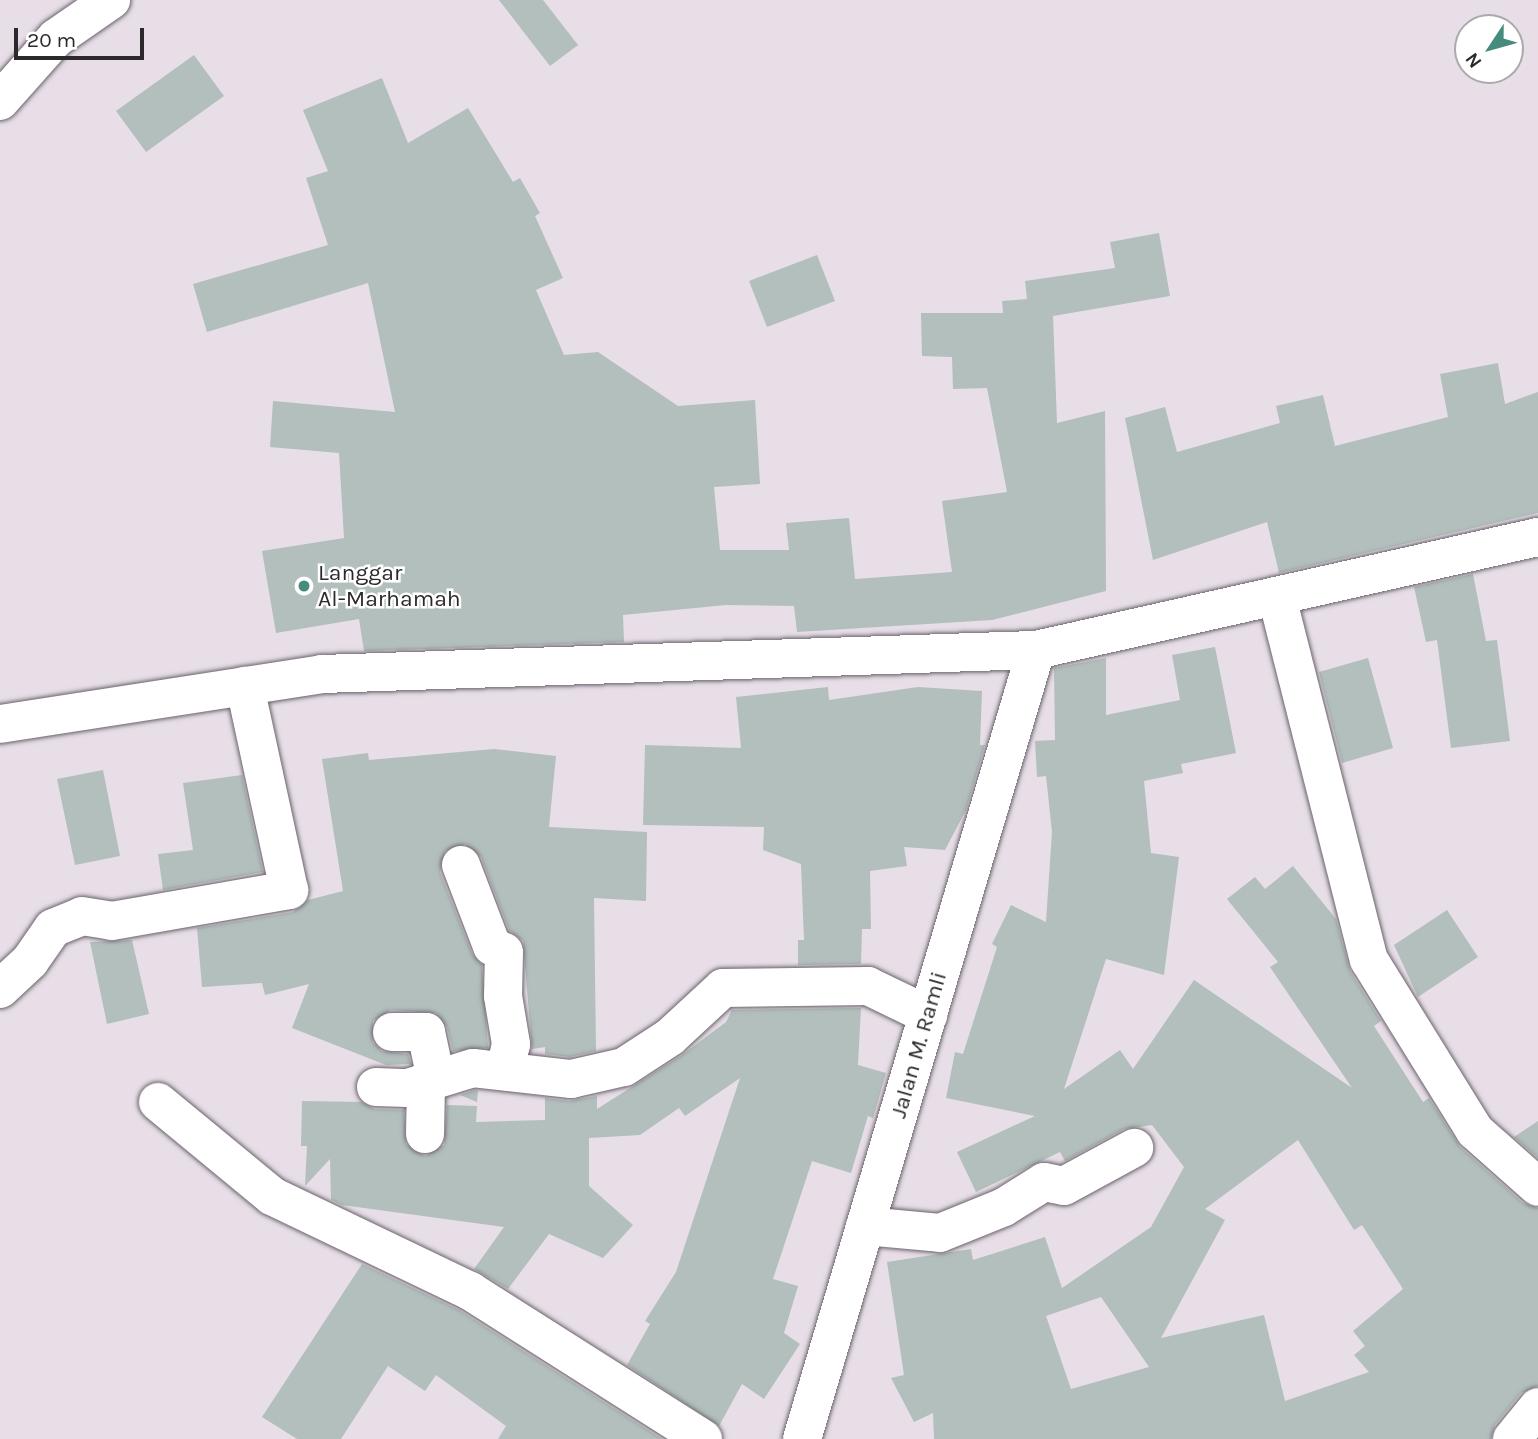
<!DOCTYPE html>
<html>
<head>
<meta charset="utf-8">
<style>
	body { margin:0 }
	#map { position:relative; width:1538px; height:1439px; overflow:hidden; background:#e7dee8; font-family:Karla,sans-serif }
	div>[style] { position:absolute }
	.building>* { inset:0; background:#b2bfbc }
	.roads { filter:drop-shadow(0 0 2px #6a636b) drop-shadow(0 0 2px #6a636b) }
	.minor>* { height:38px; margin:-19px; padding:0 19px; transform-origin:19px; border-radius:19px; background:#fff }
	.dots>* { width:19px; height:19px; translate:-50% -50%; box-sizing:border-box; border:4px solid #fff; border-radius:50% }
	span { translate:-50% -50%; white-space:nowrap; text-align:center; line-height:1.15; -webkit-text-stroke:5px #fff; paint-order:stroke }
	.poi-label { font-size:23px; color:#2c292d }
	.left { translate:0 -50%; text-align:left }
	.street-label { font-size:23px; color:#2c292d }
	.north { position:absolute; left:1454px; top:14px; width:70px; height:70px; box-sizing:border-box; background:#fff; border:2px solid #aba9ab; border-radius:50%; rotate:234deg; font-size:19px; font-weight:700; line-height:28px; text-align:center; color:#2c292d }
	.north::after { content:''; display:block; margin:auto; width:24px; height:32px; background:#478b7f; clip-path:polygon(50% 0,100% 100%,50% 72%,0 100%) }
	.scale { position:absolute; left:14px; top:28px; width:130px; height:32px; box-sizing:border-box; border:4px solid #2c292d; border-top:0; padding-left:9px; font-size:21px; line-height:24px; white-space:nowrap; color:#2c292d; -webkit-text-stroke:5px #fff; paint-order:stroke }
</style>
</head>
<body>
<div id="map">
	<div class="building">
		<div style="clip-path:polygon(499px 0,543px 0,578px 45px,550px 66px)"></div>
		<div style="clip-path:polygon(194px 55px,224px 96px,146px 152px,116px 111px)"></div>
		<div style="clip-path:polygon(382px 78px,408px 143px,468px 108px,513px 182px,520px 178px,540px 213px,535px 216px,563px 278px,536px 290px,564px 355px,598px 352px,678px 406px,755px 400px,760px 484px,714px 487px,720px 550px,789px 550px,786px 523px,849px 518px,855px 579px,952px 572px,942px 501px,1007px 492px,987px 388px,953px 389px,952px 357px,922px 356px,921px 313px,1003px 313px,1002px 301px,1027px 299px,1025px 281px,1115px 268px,1110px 242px,1159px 233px,1170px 296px,1053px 316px,1057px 423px,1105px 411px,1106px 591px,992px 620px,797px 632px,794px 606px,726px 605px,623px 615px,624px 642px,364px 651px,359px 619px,276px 633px,262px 551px,344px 538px,339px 453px,270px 447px,273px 401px,395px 412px,368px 283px,207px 332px,193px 284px,328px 245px,306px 178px,328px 171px,303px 110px)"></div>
		<div style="clip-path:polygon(817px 255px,835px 301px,767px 327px,749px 281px)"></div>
		<div style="clip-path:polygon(1498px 363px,1505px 404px,1538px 392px,1538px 513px,1279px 573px,1267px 522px,1153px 560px,1125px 418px,1165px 407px,1177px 452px,1280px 423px,1276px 406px,1323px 395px,1335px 446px,1448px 417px,1440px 374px)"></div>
		<div style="clip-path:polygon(1473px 574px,1486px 641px,1497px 640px,1510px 741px,1451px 748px,1437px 640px,1426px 642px,1414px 587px)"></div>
		<div style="clip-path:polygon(evenodd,1215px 647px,1236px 753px,1181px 764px,1183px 773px,1144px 781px,1151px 853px,1179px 857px,1164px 975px,1106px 959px,1064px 1089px,1120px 1050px,1133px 1069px,1194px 980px,1352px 1088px,1270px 967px,1278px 962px,1227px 899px,1255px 877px,1265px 889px,1293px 866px,1336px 919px,1350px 971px,1381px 1021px,1374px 1026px,1423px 1102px,1429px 1098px,1460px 1147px,1523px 1203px,1538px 1208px,1538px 1386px,1521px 1393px,1495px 1425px,1491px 1439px,934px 1439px,933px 1413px,914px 1422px,891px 1378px,904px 1375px,887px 1262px,971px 1249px,973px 1260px,1045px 1237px,1062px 1288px,1151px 1227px,1184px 1167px,1152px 1125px,1124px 1129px,1065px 1161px,1060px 1152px,976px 1192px,957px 1152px,1035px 1116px,946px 1098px,955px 1052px,963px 1054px,997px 947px,992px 944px,1011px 905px,1046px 922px,1052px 832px,1046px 776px,1037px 777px,1035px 741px,1055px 740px,1054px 668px,1106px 658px,1106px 715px,1180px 700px,1172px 655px,1215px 647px,1298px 1140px,1354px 1230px,1362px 1225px,1403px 1289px,1353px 1331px,1365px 1346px,1354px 1355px,1369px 1372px,1285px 1401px,1264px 1315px,1161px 1338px,1225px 1220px,1205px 1209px,1298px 1140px,1215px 647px,1101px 1297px,1149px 1367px,1071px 1389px,1046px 1316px,1101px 1297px)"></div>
		<div style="clip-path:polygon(1368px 658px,1393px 748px,1342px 763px,1319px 672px)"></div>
		<div style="clip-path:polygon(828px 687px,829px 700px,918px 687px,982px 691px,980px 745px,985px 745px,966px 810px,945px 850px,904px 847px,907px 866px,870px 871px,871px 929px,862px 929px,861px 964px,798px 965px,798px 940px,804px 940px,801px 864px,763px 850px,764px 827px,643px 825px,645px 745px,741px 748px,736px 697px)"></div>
		<div style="clip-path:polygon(494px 749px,556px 756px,549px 827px,647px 832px,646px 901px,594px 898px,596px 1051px,570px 1057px,545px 1054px,545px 1047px,532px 1049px,523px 941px,509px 930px,481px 857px,465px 844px,445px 851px,440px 872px,472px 954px,482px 965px,488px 1048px,453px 1051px,447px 1027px,436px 1013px,391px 1010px,373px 1021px,373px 1042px,382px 1051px,408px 1054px,411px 1064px,386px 1065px,292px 1028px,309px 984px,265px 995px,262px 983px,202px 987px,197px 928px,293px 912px,308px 900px,343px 891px,322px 759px,368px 753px,369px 760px)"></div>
		<div style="clip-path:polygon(103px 770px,120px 856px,75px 865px,57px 779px)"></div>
		<div style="clip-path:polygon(242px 775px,263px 872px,163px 890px,158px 854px,193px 850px,183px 783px)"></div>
		<div style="clip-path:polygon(1447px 910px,1478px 957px,1418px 997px,1394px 945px)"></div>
		<div style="clip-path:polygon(132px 940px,149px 1014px,107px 1024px,90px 942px)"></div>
		<div style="clip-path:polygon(861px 1008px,858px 1065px,886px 1073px,873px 1118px,868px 1116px,851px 1173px,812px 1161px,773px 1279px,798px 1286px,784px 1333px,800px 1344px,764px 1399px,742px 1384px,719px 1426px,627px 1365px,650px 1324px,645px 1321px,676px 1272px,740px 1078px,685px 1116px,679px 1108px,640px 1135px,589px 1138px,589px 1186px,633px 1225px,603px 1258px,549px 1234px,508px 1289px,474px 1269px,504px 1227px,342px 1205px,331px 1200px,330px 1159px,305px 1186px,307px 1146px,301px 1146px,302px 1101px,361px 1102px,375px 1109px,404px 1110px,406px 1144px,425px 1156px,444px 1145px,447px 1105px,477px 1106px,476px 1122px,545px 1120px,545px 1098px,569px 1101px,597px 1096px,597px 1109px,682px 1055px,726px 1022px,732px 1010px)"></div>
		<div style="clip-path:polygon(478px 1091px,477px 1102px,460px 1095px,475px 1090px)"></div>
		<div style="clip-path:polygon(1538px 1121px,1538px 1158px,1514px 1137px)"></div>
		<div style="clip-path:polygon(362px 1264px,459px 1310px,662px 1439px,498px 1439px,506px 1426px,436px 1375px,425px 1391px,388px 1366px,341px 1439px,297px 1439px,262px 1417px)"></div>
	</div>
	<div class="roads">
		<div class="minor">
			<div style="left:0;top:101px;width:84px;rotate:-48.4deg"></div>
			<div style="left:56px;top:38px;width:67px;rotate:-34.6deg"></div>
			<div style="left:1277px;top:597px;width:374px;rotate:75.8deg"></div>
			<div style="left:1369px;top:960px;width:201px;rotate:58.2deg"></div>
			<div style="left:1475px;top:1131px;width:84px;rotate:41.6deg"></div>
			<div style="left:0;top:724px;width:326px;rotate:-8.8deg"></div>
			<div style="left:322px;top:674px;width:714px;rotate:-1.93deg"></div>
			<div style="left:1036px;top:650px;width:515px;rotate:-12.69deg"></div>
			<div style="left:461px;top:865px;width:87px;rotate:69.1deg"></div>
			<div style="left:492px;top:946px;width:13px;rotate:27deg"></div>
			<div style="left:504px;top:952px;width:44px;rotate:91.3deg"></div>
			<div style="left:503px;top:996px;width:49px;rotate:80.5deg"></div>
			<div style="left:511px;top:1044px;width:28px;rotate:103deg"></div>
			<div style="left:0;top:989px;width:41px;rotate:-43deg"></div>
			<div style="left:30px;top:961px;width:40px;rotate:-55.1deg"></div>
			<div style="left:53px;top:928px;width:31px;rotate:-22deg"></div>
			<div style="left:82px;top:916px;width:30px;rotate:9deg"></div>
			<div style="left:112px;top:921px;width:180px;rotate:-9.9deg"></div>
			<div style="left:289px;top:890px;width:209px;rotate:-102.2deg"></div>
			<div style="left:392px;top:1032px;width:34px"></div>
			<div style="left:426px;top:1032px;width:38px;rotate:78deg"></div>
			<div style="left:434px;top:1069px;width:16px;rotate:120deg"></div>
			<div style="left:426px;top:1083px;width:51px;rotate:91.1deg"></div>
			<div style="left:376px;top:1087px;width:32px;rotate:2deg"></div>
			<div style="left:408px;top:1088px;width:68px;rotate:-17.1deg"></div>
			<div style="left:473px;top:1068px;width:99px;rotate:6.4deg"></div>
			<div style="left:571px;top:1079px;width:54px;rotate:-12.8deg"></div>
			<div style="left:624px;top:1067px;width:55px;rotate:-33.1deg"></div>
			<div style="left:670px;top:1037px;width:72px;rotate:-42.8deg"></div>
			<div style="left:723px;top:988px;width:145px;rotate:-0.8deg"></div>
			<div style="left:868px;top:986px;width:67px;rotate:25.8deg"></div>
			<div style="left:158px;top:1102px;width:148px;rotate:39.5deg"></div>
			<div style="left:272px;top:1196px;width:220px;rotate:25.6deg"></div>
			<div style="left:470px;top:1291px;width:276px;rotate:32.4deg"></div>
			<div style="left:865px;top:1226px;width:75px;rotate:5.3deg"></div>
			<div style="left:940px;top:1233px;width:69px;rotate:-22.1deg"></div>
			<div style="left:1004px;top:1207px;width:47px;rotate:-32deg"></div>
			<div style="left:1044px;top:1182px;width:20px;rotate:11deg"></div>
			<div style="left:1064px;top:1186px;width:80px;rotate:-28.5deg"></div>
			<div style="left:802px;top:1439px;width:823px;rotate:-73.48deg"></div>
			<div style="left:1512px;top:1439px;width:41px;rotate:-50.9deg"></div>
		</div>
	</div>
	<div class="dots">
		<div style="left:304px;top:586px;background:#478b7f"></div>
	</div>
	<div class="poi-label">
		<span class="left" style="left:318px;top:586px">Langgar<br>Al-Marhamah</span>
	</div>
	<div class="street-label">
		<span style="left:919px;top:1045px;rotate:-74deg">Jalan M. Ramli</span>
	</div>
	<div class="north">N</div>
	<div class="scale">20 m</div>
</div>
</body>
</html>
